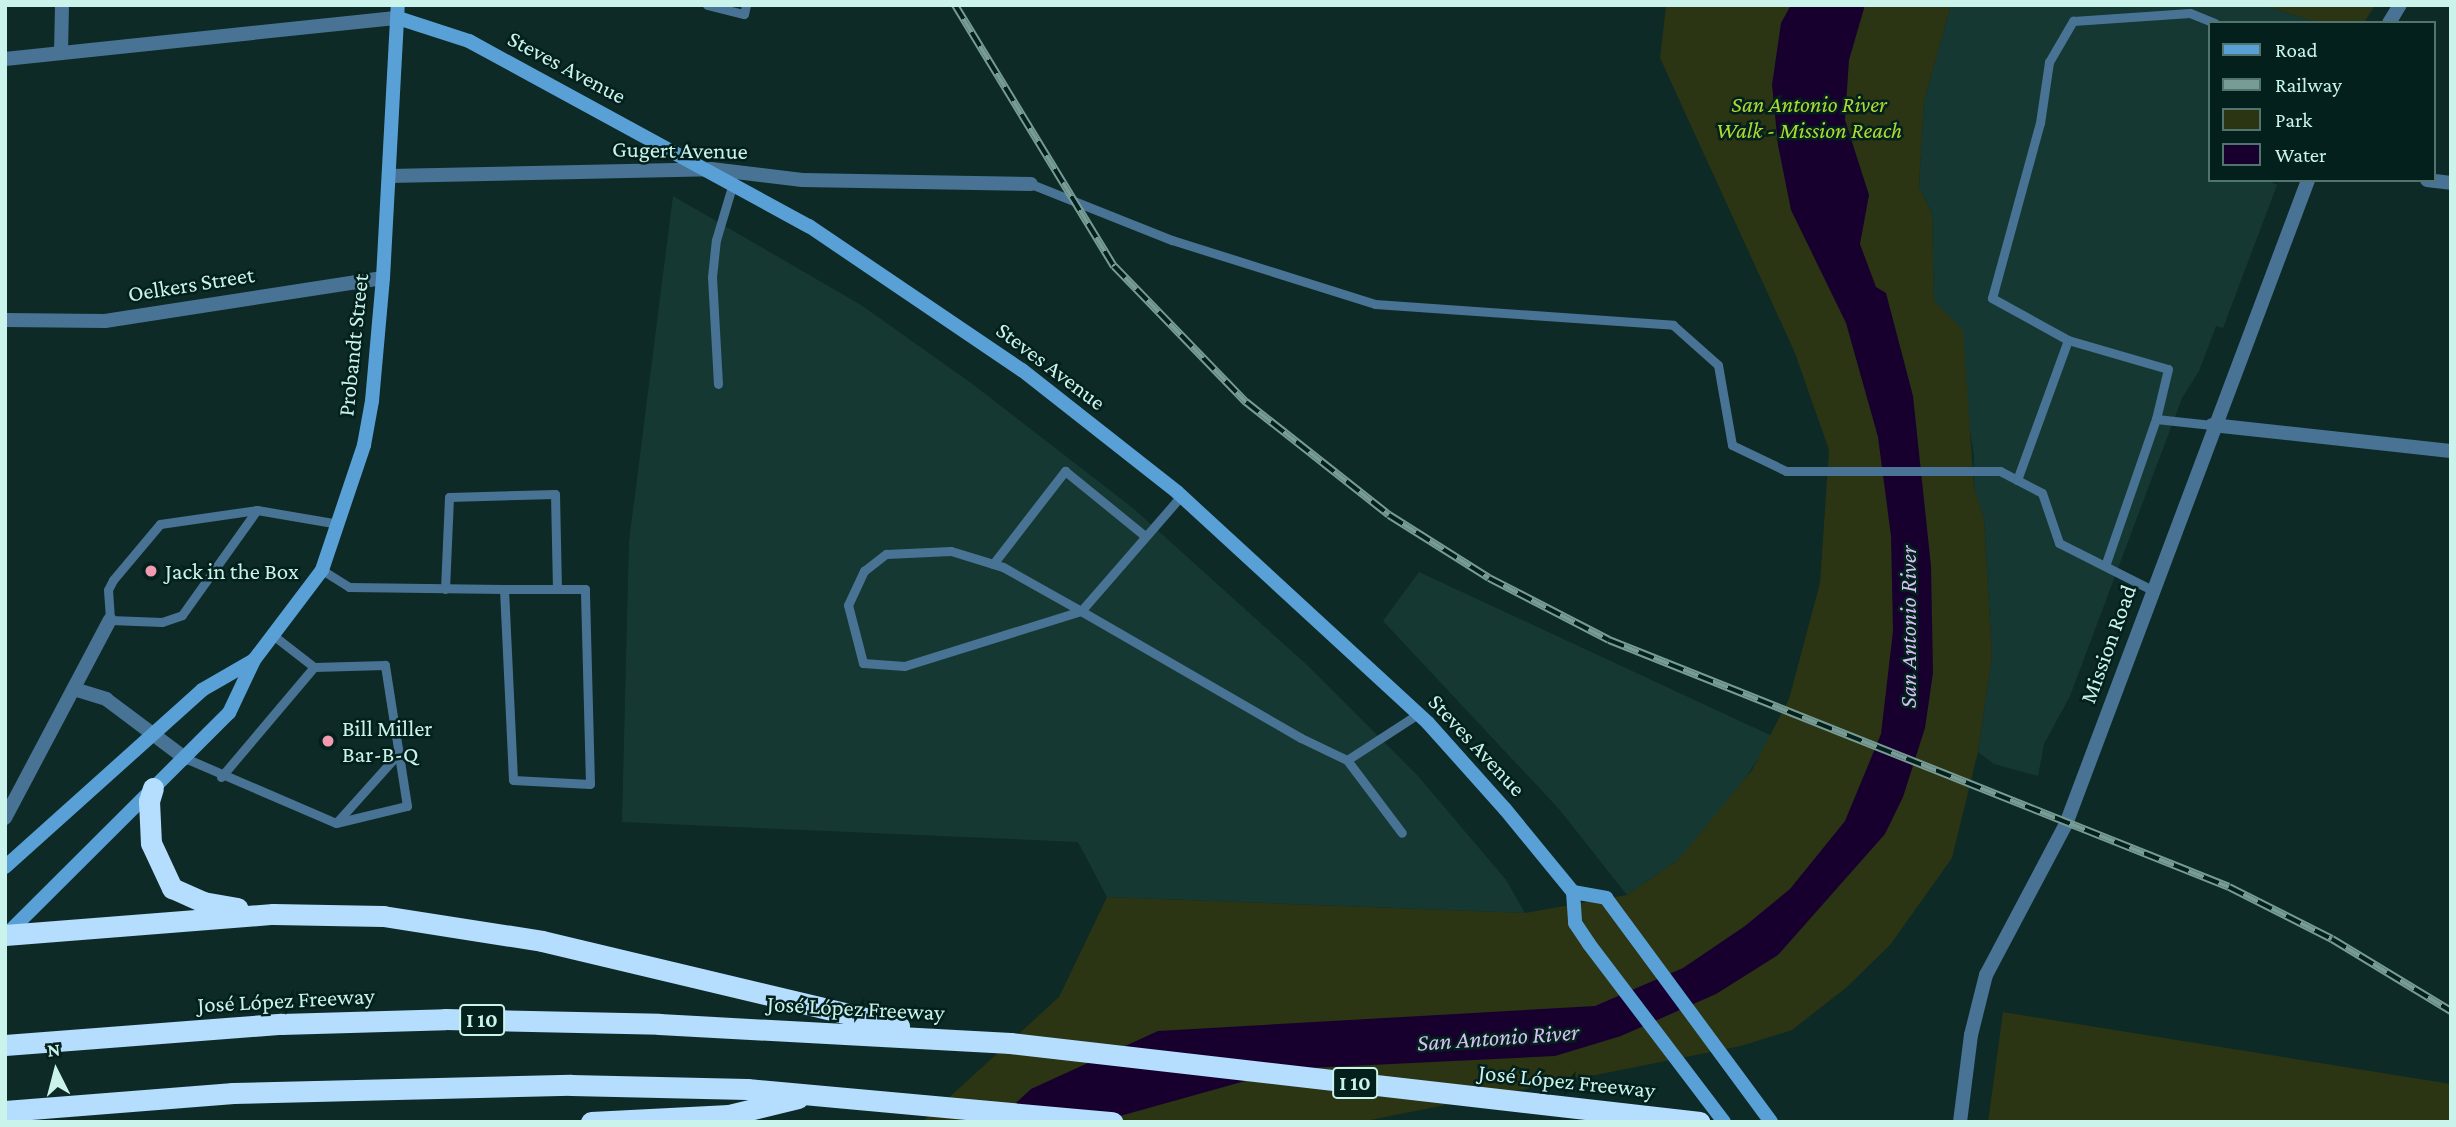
<!DOCTYPE html>
<html>
<head>
<meta charset="utf-8">
<style>
	body { margin:0 }
	#map { position:relative; width:2456px; height:1127px; overflow:hidden; background:#0d2a26; font-family:"Crimson Pro",serif }
	div>[style] { position:absolute }
	.built>* { inset:0; background:#163833 }
	.green>* { inset:0; background:#2b3413 }
	.water>* { inset:0; background:#17002e }
	.service>* { height:9px; margin:-4.5px; padding:0 4.5px; transform-origin:4.5px; border-radius:4.5px; background:#487395 }
	.minor>* { height:14px; margin:-7px; padding:0 7px; transform-origin:7px; border-radius:7px; background:#487395 }
	.secondary>* { height:14px; margin:-7px; padding:0 7px; transform-origin:7px; border-radius:7px; background:#59a0d6 }
	.motorway>* { height:21px; margin:-10.5px; padding:0 10.5px; transform-origin:10.5px; border-radius:10.5px; background:#b4ddfe }
	.rail>* { height:8px; margin-top:-4px; transform-origin:0; background:repeating-linear-gradient(90deg,#03201c 0 16px,#779b95 0 32px); box-sizing:border-box; border-block:2px solid #779b95 }
	.dots>* { width:19px; height:19px; translate:-50% -50%; box-sizing:border-box; border:4px solid #03201c; border-radius:50% }
	span { translate:-50% -50%; white-space:nowrap; text-align:center; line-height:1.15; -webkit-text-stroke:5px #03201c; paint-order:stroke }
	.shield-label span { padding:2px 5px; background:#03201c; border:2px solid; border-radius:5px; -webkit-text-stroke-width:0 }
	.shield-label { font-size:21px; color:#c9f3eb; font-weight:700 }
	.street-label { font-size:23px; color:#c9f3eb }
	.park-label { font-size:23px; color:#afd932; font-style:italic }
	.poi-label { font-size:23px; color:#c9f3eb }
	.left { translate:0 -50%; text-align:left }
	.water-label { font-size:24px; color:#d5c0f4; font-style:italic }
	.frame { position:absolute; inset:0; border:7px solid #c9f3eb; pointer-events:none }
	.legend { position:absolute; left:2208px; top:21px; width:228px; height:161px; box-sizing:border-box; background:#03201c; border:2px solid #52746f; margin:0; padding:9px 12px; list-style:none; font-size:21px; color:#c9f3eb }
	.legend li { display:flex; align-items:center; gap:14px; height:35px }
	.legend b { width:35px; border:2px solid #52746f }
	.north { position:absolute; left:21px; top:1036px; width:70px; height:70px; -webkit-text-stroke:5px #03201c; paint-order:stroke; rotate:354deg; font-size:19px; font-weight:700; line-height:28px; text-align:center; color:#c9f3eb }
	.north::after { content:''; display:block; margin:auto; width:24px; height:32px; background:#c9f3eb; clip-path:polygon(50% 0,100% 100%,50% 72%,0 100%) }
</style>
</head>
<body>
<div id="map">
	<div class="built">
		<div style="clip-path:polygon(1951px 5px,2264px 5px,2319px 23px,2209px 23px,2209px 180px,2267px 180px,2277px 185px,2223px 328px,2216px 326px,2199px 371px,2182px 398px,2070px 696px,2044px 744px,2038px 776px,1994px 764px,1978px 752px,1992px 656px,1984px 518px,1974px 488px,1974px 455px,1951px 321px,1934px 302px,1932px 214px,1919px 186px,1924px 101px)"></div>
		<div style="clip-path:polygon(673px 196px,861px 305px,971px 383px,1134px 509px,1307px 665px,1418px 776px,1506px 880px,1525px 913px,1107px 897px,1078px 842px,622px 822px,629px 542px)"></div>
		<div style="clip-path:polygon(1419px 572px,1772px 736px,1732px 800px,1699px 838px,1678px 860px,1627px 895px,1559px 809px,1383px 621px)"></div>
	</div>
	<div class="green">
		<div style="clip-path:polygon(1666px 5px,1951px 5px,1924px 101px,1919px 186px,1932px 214px,1934px 301px,1963px 330px,1974px 488px,1984px 518px,1992px 656px,1978px 752px,1952px 858px,1890px 945px,1847px 987px,1792px 1030px,1741px 1046px,1360px 1122px,922px 1122px,1059px 997px,1107px 897px,1525px 913px,1627px 895px,1678px 860px,1752px 770px,1789px 699px,1820px 583px,1829px 450px,1795px 353px,1660px 58px)"></div>
		<div style="clip-path:polygon(2264px 5px,2375px 5px,2364px 23px,2319px 23px)"></div>
		<div style="clip-path:polygon(2003px 1012px,2451px 1084px,2451px 1122px,1988px 1122px)"></div>
	</div>
	<div class="water">
		<div style="clip-path:polygon(1791px 5px,1865px 5px,1849px 60px,1845px 120px,1869px 195px,1860px 244px,1876px 287px,1886px 293px,1913px 396px,1931px 566px,1933px 673px,1925px 728px,1903px 797px,1885px 834px,1778px 955px,1716px 994px,1621px 1036px,1555px 1056px,1288px 1069px,1120px 1116px,995px 1122px,1031px 1089px,1158px 1031px,1595px 1006px,1683px 968px,1745px 926px,1790px 889px,1845px 821px,1881px 734px,1893px 631px,1891px 536px,1878px 437px,1846px 323px,1791px 210px,1778px 145px,1772px 85px,1781px 23px)"></div>
	</div>
	<div class="service">
		<div style="left:707px;top:5px;width:38px;rotate:14deg"></div>
		<div style="left:744px;top:14px;width:9px;rotate:-77deg"></div>
		<div style="left:1031px;top:184px;width:152px;rotate:21.7deg"></div>
		<div style="left:1172px;top:240px;width:213px;rotate:17.5deg"></div>
		<div style="left:1375px;top:304px;width:299px;rotate:4deg"></div>
		<div style="left:1673px;top:325px;width:60px;rotate:41.6deg"></div>
		<div style="left:1718px;top:365px;width:81px;rotate:80.1deg"></div>
		<div style="left:1732px;top:445px;width:60px;rotate:25.7deg"></div>
		<div style="left:1786px;top:471px;width:214px"></div>
		<div style="left:2000px;top:471px;width:47px;rotate:27.6deg"></div>
		<div style="left:2042px;top:493px;width:53px;rotate:71.2deg"></div>
		<div style="left:2059px;top:543px;width:104px;rotate:26.8deg"></div>
		<div style="left:2068px;top:340px;width:87px;rotate:-151.1deg"></div>
		<div style="left:1992px;top:298px;width:181px;rotate:-74.7deg"></div>
		<div style="left:2040px;top:123px;width:62px;rotate:-81.6deg"></div>
		<div style="left:2049px;top:62px;width:48px;rotate:-59.7deg"></div>
		<div style="left:2073px;top:21px;width:117px;rotate:-3.9deg"></div>
		<div style="left:2190px;top:13px;width:27px;rotate:22deg"></div>
		<div style="left:718px;top:384px;width:107px;rotate:-93.2deg"></div>
		<div style="left:712px;top:277px;width:37px;rotate:-84deg"></div>
		<div style="left:716px;top:240px;width:59px;rotate:-73.4deg"></div>
		<div style="left:2017px;top:480px;width:149px;rotate:-70deg"></div>
		<div style="left:2068px;top:340px;width:104px;rotate:16.2deg"></div>
		<div style="left:2168px;top:369px;width:51px;rotate:103.5deg"></div>
		<div style="left:1181px;top:496px;width:152px;rotate:131deg"></div>
		<div style="left:1081px;top:611px;width:185px;rotate:162.7deg"></div>
		<div style="left:904px;top:666px;width:41px;rotate:-175.8deg"></div>
		<div style="left:863px;top:663px;width:60px;rotate:-104.5deg"></div>
		<div style="left:848px;top:605px;width:38px;rotate:-65deg"></div>
		<div style="left:864px;top:571px;width:28px;rotate:-38deg"></div>
		<div style="left:886px;top:554px;width:65px;rotate:-2.6deg"></div>
		<div style="left:951px;top:551px;width:54px;rotate:17.1deg"></div>
		<div style="left:1003px;top:567px;width:90px;rotate:29.4deg"></div>
		<div style="left:1081px;top:611px;width:254px;rotate:30deg"></div>
		<div style="left:1301px;top:738px;width:51px;rotate:25.6deg"></div>
		<div style="left:1347px;top:760px;width:85px;rotate:-32.9deg"></div>
		<div style="left:257px;top:510px;width:98px;rotate:171.8deg"></div>
		<div style="left:160px;top:524px;width:73px;rotate:130deg"></div>
		<div style="left:113px;top:580px;width:11px;rotate:117deg"></div>
		<div style="left:108px;top:590px;width:30px;rotate:86deg"></div>
		<div style="left:110px;top:620px;width:52px;rotate:2.2deg"></div>
		<div style="left:162px;top:622px;width:21px;rotate:-19deg"></div>
		<div style="left:182px;top:615px;width:129px;rotate:-54.5deg"></div>
		<div style="left:257px;top:510px;width:83px;rotate:9.7deg"></div>
		<div style="left:993px;top:564px;width:118px;rotate:-52.3deg"></div>
		<div style="left:1065px;top:471px;width:103px;rotate:39.1deg"></div>
		<div style="left:2105px;top:566px;width:156px;rotate:-70.9deg"></div>
		<div style="left:2156px;top:419px;width:56px;rotate:6.1deg"></div>
		<div style="left:322px;top:570px;width:32px;rotate:32deg"></div>
		<div style="left:349px;top:587px;width:155px;rotate:0.7deg"></div>
		<div style="left:504px;top:589px;width:191px;rotate:87.3deg"></div>
		<div style="left:513px;top:780px;width:77px;rotate:3deg"></div>
		<div style="left:590px;top:784px;width:195px;rotate:-91.5deg"></div>
		<div style="left:585px;top:589px;width:81px;rotate:180deg"></div>
		<div style="left:445px;top:589px;width:92px;rotate:-87.5deg"></div>
		<div style="left:449px;top:497px;width:106px;rotate:-1.6deg"></div>
		<div style="left:555px;top:494px;width:95px;rotate:88.8deg"></div>
		<div style="left:185px;top:758px;width:164px;rotate:23.3deg"></div>
		<div style="left:336px;top:823px;width:73px;rotate:-13.5deg"></div>
		<div style="left:407px;top:806px;width:143px;rotate:-98.9deg"></div>
		<div style="left:385px;top:665px;width:71px;rotate:178.4deg"></div>
		<div style="left:314px;top:667px;width:51px;rotate:-142.2deg"></div>
		<div style="left:1347px;top:760px;width:91px;rotate:53deg"></div>
		<div style="left:221px;top:777px;width:144px;rotate:-49.8deg"></div>
		<div style="left:337px;top:822px;width:93px;rotate:-48.1deg"></div>
	</div>
	<div class="minor">
		<div style="left:2389px;top:23px;width:21px;rotate:-59deg"></div>
		<div style="left:61px;top:53px;width:48px;rotate:-88.8deg"></div>
		<div style="left:5px;top:59px;width:395px;rotate:-6deg"></div>
		<div style="left:389px;top:176px;width:322px;rotate:-1.2deg"></div>
		<div style="left:711px;top:169px;width:92px;rotate:6.9deg"></div>
		<div style="left:802px;top:180px;width:229px;rotate:1deg"></div>
		<div style="left:2427px;top:180px;width:24px;rotate:7deg"></div>
		<div style="left:5px;top:320px;width:100px;rotate:0.6deg"></div>
		<div style="left:105px;top:321px;width:281px;rotate:-8.8deg"></div>
		<div style="left:2212px;top:425px;width:240px;rotate:6.2deg"></div>
		<div style="left:74px;top:689px;width:34px;rotate:17deg"></div>
		<div style="left:106px;top:699px;width:99px;rotate:36.8deg"></div>
		<div style="left:5px;top:818px;width:224px;rotate:-62.1deg"></div>
		<div style="left:1960px;top:1122px;width:88px;rotate:-82.8deg"></div>
		<div style="left:1971px;top:1035px;width:62px;rotate:-76deg"></div>
		<div style="left:1986px;top:975px;width:171px;rotate:-62.1deg"></div>
		<div style="left:2066px;top:824px;width:688px;rotate:-69.4deg"></div>
	</div>
	<div class="secondary">
		<div style="left:398px;top:18px;width:75px;rotate:17.9deg"></div>
		<div style="left:469px;top:41px;width:387px;rotate:28.6deg"></div>
		<div style="left:809px;top:226px;width:257px;rotate:34.1deg"></div>
		<div style="left:1022px;top:370px;width:197px;rotate:38.2deg"></div>
		<div style="left:1177px;top:492px;width:341px;rotate:42.6deg"></div>
		<div style="left:1428px;top:723px;width:115px;rotate:48.2deg"></div>
		<div style="left:1505px;top:809px;width:107px;rotate:50.7deg"></div>
		<div style="left:1573px;top:892px;width:31px;rotate:86deg"></div>
		<div style="left:1575px;top:923px;width:25px;rotate:56deg"></div>
		<div style="left:1589px;top:944px;width:223px;rotate:52.8deg"></div>
		<div style="left:5px;top:867px;width:265px;rotate:-41.9deg"></div>
		<div style="left:202px;top:690px;width:60px;rotate:-30deg"></div>
		<div style="left:254px;top:660px;width:113px;rotate:-52.9deg"></div>
		<div style="left:322px;top:570px;width:132px;rotate:-71.4deg"></div>
		<div style="left:364px;top:445px;width:45px;rotate:-79.7deg"></div>
		<div style="left:372px;top:401px;width:123px;rotate:-84.9deg"></div>
		<div style="left:383px;top:278px;width:273px;rotate:-86.9deg"></div>
		<div style="left:1573px;top:892px;width:34px;rotate:10deg"></div>
		<div style="left:1606px;top:898px;width:278px;rotate:53.6deg"></div>
		<div style="left:6px;top:935px;width:315px;rotate:-44.9deg"></div>
		<div style="left:229px;top:713px;width:59px;rotate:-64.7deg"></div>
	</div>
	<div class="motorway">
		<div style="left:153px;top:788px;width:14px;rotate:107deg"></div>
		<div style="left:149px;top:801px;width:42px;rotate:87.3deg"></div>
		<div style="left:151px;top:843px;width:50px;rotate:65deg"></div>
		<div style="left:172px;top:888px;width:34px;rotate:24deg"></div>
		<div style="left:203px;top:902px;width:35px;rotate:10deg"></div>
		<div style="left:5px;top:935px;width:269px;rotate:-4.5deg"></div>
		<div style="left:273px;top:914px;width:110px;rotate:1deg"></div>
		<div style="left:383px;top:916px;width:161px;rotate:8.9deg"></div>
		<div style="left:542px;top:941px;width:367px;rotate:13.4deg"></div>
		<div style="left:5px;top:1045px;width:277px;rotate:-4.4deg"></div>
		<div style="left:281px;top:1024px;width:164px;rotate:-1.7deg"></div>
		<div style="left:445px;top:1019px;width:214px;rotate:1.3deg"></div>
		<div style="left:659px;top:1024px;width:352px;rotate:3.1deg"></div>
		<div style="left:1010px;top:1043px;width:694px;rotate:6.54deg"></div>
		<div style="left:5px;top:1111px;width:229px;rotate:-4.5deg"></div>
		<div style="left:233px;top:1093px;width:338px;rotate:-1.4deg"></div>
		<div style="left:571px;top:1085px;width:176px;rotate:1.3deg"></div>
		<div style="left:747px;top:1089px;width:367px;rotate:5.2deg"></div>
		<div style="left:591px;top:1122px;width:138px;rotate:-2.9deg"></div>
		<div style="left:729px;top:1115px;width:71px;rotate:-13.8deg"></div>
	</div>
	<div class="rail">
		<div style="left:955px;top:5px;width:306px;rotate:58.7deg"></div>
		<div style="left:1114px;top:266px;width:190px;rotate:45.9deg"></div>
		<div style="left:1246px;top:402px;width:182px;rotate:38.3deg"></div>
		<div style="left:1389px;top:515px;width:118px;rotate:32.2deg"></div>
		<div style="left:1489px;top:578px;width:135px;rotate:27.3deg"></div>
		<div style="left:1609px;top:640px;width:667px;rotate:21.72deg"></div>
		<div style="left:2229px;top:887px;width:115px;rotate:26.8deg"></div>
		<div style="left:2332px;top:939px;width:139px;rotate:31.2deg"></div>
	</div>
	<div class="dots">
		<div style="left:151px;top:571px;background:#f29ab0"></div>
		<div style="left:328px;top:741px;background:#f29ab0"></div>
	</div>
	<div class="shield-label">
		<span style="left:482px;top:1020px">I 10</span>
		<span style="left:1355px;top:1083px">I 10</span>
	</div>
	<div class="street-label">
		<span style="left:567px;top:67px;rotate:28deg">Steves Avenue</span>
		<span style="left:680px;top:150px;rotate:1deg">Gugert Avenue</span>
		<span style="left:191px;top:284px;rotate:-9deg">Oelkers Street</span>
		<span style="left:353px;top:345px;rotate:-84deg">Probandt Street</span>
		<span style="left:1051px;top:366px;rotate:37deg">Steves Avenue</span>
		<span style="left:2108px;top:644px;rotate:-70deg">Mission Road</span>
		<span style="left:1477px;top:745px;rotate:47deg">Steves Avenue</span>
		<span style="left:286px;top:1000px;rotate:-3deg">José López Freeway</span>
		<span style="left:856px;top:1008px;rotate:3deg">José López Freeway</span>
		<span style="left:1567px;top:1081px;rotate:6deg">José López Freeway</span>
	</div>
	<div class="park-label">
		<span style="left:1809px;top:117px">San Antonio River<br>Walk - Mission Reach</span>
	</div>
	<div class="poi-label">
		<span class="left" style="left:165px;top:571px">Jack in the Box</span>
		<span class="left" style="left:342px;top:741px">Bill Miller<br>Bar-B-Q</span>
	</div>
	<div class="water-label">
		<span style="left:1908px;top:627px;rotate:-90deg">San Antonio River</span>
		<span style="left:1498px;top:1037px;rotate:-4deg">San Antonio River</span>
	</div>
	<div class="frame"></div>
	<ul class="legend">
	<li><b style="height:9px;background:#59a0d6"></b>Road</li>
	<li><b style="height:9px;background:#779b95"></b>Railway</li>
	<li><b style="height:19px;background:#2b3413"></b>Park</li>
	<li><b style="height:19px;background:#17002e"></b>Water</li>
	</ul>
	<div class="north">N</div>
</div>
</body>
</html>
